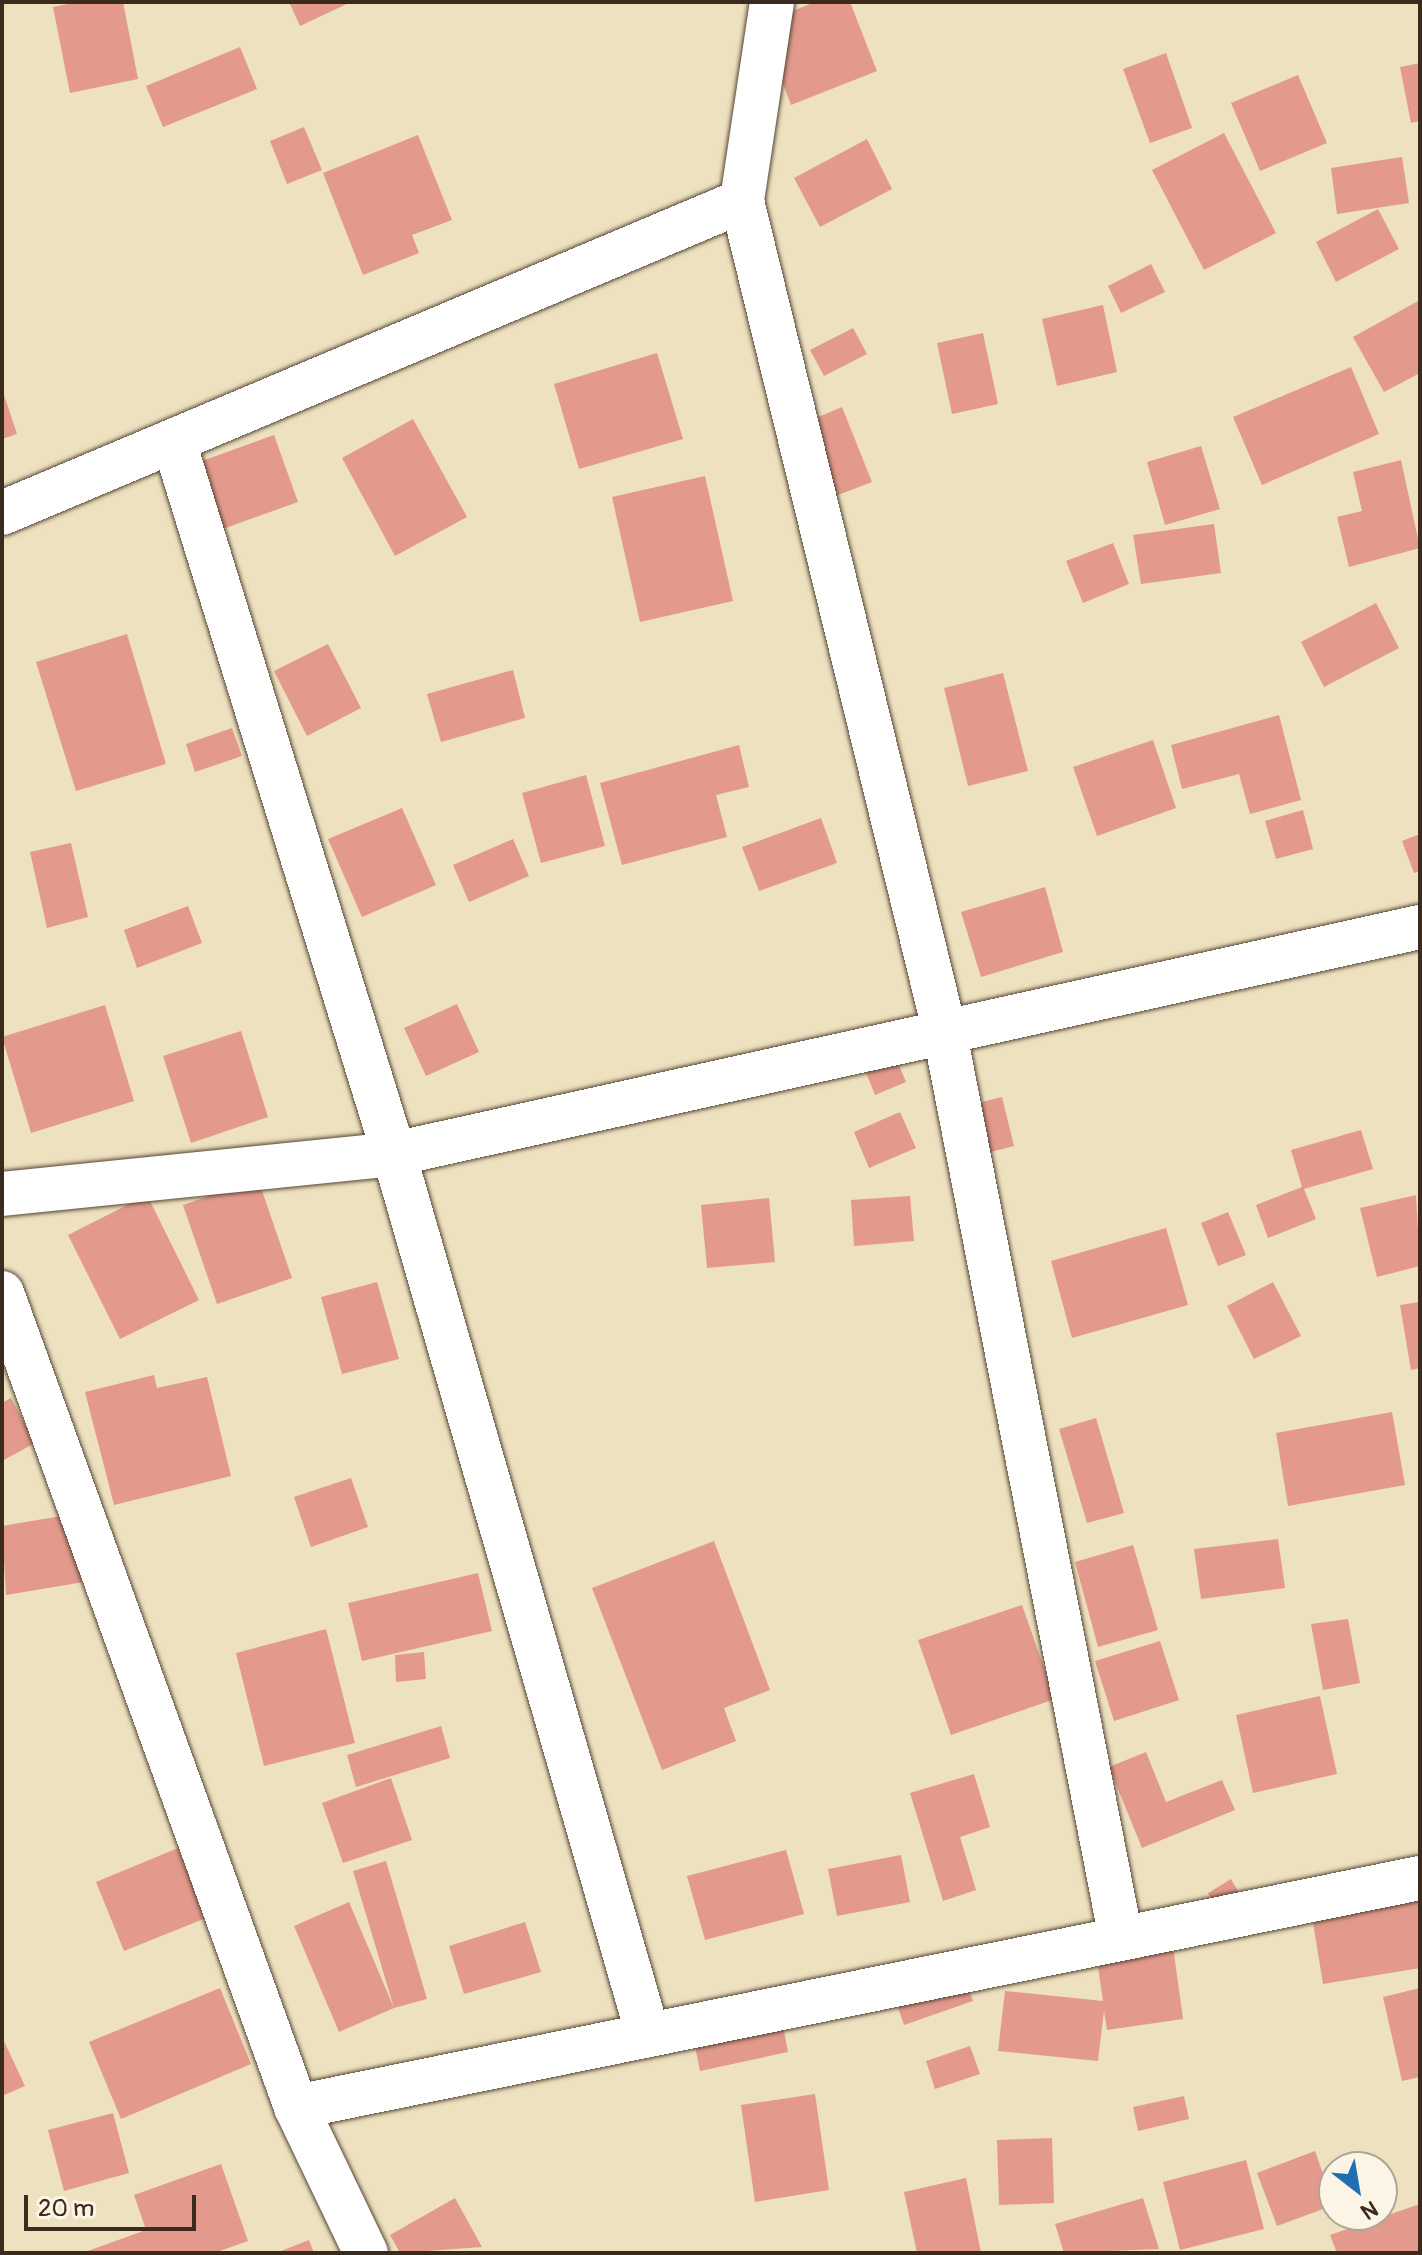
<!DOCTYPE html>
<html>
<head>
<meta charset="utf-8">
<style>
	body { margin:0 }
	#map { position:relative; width:1422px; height:2255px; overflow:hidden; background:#ede1bf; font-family:Pangolin,sans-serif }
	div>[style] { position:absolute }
	.building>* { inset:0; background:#e39a8d }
	.roads { filter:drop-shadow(0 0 2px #564536) drop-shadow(0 0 2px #564536) }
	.minor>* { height:44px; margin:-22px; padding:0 22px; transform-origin:22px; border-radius:22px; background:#fff }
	span { translate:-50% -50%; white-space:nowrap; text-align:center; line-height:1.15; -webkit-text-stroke:6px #fcf5e5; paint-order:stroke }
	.frame { position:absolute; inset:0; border:4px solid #3b2a1e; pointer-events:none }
	.north { position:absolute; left:1318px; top:2151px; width:80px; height:80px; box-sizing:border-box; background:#fcf5e5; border:2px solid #afa495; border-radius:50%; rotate:149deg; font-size:22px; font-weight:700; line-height:32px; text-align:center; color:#3b2a1e }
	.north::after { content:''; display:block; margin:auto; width:28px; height:36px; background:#1f6fb2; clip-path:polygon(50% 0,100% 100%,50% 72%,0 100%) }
	.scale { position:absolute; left:24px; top:2195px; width:172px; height:36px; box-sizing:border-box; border:4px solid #3b2a1e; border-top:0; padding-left:10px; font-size:24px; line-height:28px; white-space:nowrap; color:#3b2a1e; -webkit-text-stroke:6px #fcf5e5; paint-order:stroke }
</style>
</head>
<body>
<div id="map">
	<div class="building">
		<div style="clip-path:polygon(78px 2px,123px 2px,138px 79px,70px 93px,53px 7px)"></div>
		<div style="clip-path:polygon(289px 2px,351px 2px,300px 26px)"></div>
		<div style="clip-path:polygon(815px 2px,850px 2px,877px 71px,791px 105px,760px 24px)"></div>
		<div style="clip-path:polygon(240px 47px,257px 89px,163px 127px,146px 86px)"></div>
		<div style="clip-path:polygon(1166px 53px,1192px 128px,1150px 143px,1123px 69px)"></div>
		<div style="clip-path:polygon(1420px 63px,1420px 121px,1411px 123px,1400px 67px)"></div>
		<div style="clip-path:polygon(1298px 75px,1327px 143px,1260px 171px,1231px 103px)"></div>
		<div style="clip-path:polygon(304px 127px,322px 170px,287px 184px,270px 141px)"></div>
		<div style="clip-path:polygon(1224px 133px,1276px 233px,1204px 270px,1152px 170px)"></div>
		<div style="clip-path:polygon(418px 135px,452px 220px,412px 235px,419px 253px,363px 275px,323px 173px)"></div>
		<div style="clip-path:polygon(867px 139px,892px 189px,820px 227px,794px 178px)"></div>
		<div style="clip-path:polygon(1402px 157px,1409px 203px,1337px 214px,1331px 168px)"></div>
		<div style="clip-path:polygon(1378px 209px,1399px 249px,1336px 282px,1316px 242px)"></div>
		<div style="clip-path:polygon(1151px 264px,1165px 292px,1121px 313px,1108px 286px)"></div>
		<div style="clip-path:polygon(1420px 300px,1420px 373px,1384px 392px,1353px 337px)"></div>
		<div style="clip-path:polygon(1103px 305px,1117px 372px,1057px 386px,1042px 319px)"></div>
		<div style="clip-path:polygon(853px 328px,867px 354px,824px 376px,810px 350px)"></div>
		<div style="clip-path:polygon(983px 333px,998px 404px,952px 414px,937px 343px)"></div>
		<div style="clip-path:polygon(657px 353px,683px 439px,579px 469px,554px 384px)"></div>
		<div style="clip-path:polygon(1351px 367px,1379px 434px,1262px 485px,1233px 417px)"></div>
		<div style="clip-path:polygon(2px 389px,17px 434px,2px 439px)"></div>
		<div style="clip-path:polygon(842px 407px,872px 482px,804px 508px,775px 435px)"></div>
		<div style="clip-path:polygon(413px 419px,467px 517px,395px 556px,342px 458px)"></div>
		<div style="clip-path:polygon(274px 435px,298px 502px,198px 538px,174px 471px)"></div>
		<div style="clip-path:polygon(1201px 446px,1220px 509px,1165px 525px,1147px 462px)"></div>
		<div style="clip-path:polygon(1401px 460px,1420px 548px,1349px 567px,1337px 517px,1362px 511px,1353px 472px)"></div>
		<div style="clip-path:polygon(705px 476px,733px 601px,640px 622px,612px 497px)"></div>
		<div style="clip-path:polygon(1214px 524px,1221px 573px,1141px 584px,1133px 535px)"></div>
		<div style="clip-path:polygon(1113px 543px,1129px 584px,1083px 603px,1066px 561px)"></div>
		<div style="clip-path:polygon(1376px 603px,1399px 648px,1324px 687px,1301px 642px)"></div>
		<div style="clip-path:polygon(127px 634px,166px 764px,76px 791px,36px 662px)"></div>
		<div style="clip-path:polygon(328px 644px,361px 708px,307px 736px,274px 671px)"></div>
		<div style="clip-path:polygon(513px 670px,525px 718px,441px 742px,427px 694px)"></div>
		<div style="clip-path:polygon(1003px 673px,1028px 771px,968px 786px,944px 688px)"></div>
		<div style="clip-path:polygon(1279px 715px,1301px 800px,1250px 814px,1239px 774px,1182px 789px,1171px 745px)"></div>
		<div style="clip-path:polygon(232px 728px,242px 756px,195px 772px,186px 744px)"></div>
		<div style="clip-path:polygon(1153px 740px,1176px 808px,1097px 836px,1073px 767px)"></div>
		<div style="clip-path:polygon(739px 745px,749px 787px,716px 795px,727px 837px,622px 865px,600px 783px)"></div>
		<div style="clip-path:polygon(586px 775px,605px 846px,541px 863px,522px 793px)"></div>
		<div style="clip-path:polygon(402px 808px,436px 885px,362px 917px,328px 839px)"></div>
		<div style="clip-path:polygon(1303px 810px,1313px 849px,1276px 859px,1265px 821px)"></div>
		<div style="clip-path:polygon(821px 818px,837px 863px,759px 891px,742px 847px)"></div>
		<div style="clip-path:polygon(1420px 834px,1420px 871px,1414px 873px,1402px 841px)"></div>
		<div style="clip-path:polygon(513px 839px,529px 876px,469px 902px,453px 865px)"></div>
		<div style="clip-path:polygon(71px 843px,88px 917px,47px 928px,30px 852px)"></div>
		<div style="clip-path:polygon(1045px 887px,1063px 952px,981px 977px,961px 912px)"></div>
		<div style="clip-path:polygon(188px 906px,202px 943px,137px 968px,124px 930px)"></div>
		<div style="clip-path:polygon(457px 1004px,479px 1052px,426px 1076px,404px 1028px)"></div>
		<div style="clip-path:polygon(105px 1005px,134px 1101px,31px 1133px,2px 1037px)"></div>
		<div style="clip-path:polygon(241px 1031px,268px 1117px,191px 1143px,163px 1056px)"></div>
		<div style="clip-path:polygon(893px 1050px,906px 1082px,875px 1095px,862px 1063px)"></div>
		<div style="clip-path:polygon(1002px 1097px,1014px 1146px,983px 1154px,970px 1105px)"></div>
		<div style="clip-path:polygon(900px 1112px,916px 1148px,869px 1168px,854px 1132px)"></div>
		<div style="clip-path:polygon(1361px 1130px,1373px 1169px,1304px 1189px,1316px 1219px,1268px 1238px,1256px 1205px,1302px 1187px,1291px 1150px)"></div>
		<div style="clip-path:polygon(258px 1179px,292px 1278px,217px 1304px,183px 1205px)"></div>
		<div style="clip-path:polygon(147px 1195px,199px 1300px,120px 1339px,68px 1235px)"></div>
		<div style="clip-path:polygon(1416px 1195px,1420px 1266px,1377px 1277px,1360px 1208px)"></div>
		<div style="clip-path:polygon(910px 1196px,914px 1241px,854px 1246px,851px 1200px)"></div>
		<div style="clip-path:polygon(769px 1198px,775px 1262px,707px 1268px,701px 1205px)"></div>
		<div style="clip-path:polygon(1228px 1212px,1246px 1255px,1218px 1266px,1201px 1223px)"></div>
		<div style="clip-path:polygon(1166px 1228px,1188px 1305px,1072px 1338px,1051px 1261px)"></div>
		<div style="clip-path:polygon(377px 1282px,399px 1359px,342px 1374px,321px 1297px)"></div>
		<div style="clip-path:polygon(1273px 1282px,1301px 1336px,1254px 1359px,1227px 1306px)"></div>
		<div style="clip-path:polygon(1420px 1302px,1420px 1368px,1411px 1370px,1400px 1305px)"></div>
		<div style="clip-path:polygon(154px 1375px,157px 1388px,207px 1377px,231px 1476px,114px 1505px,85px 1392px)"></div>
		<div style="clip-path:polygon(11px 1398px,35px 1443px,2px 1461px,2px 1403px)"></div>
		<div style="clip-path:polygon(1392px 1412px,1405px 1485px,1288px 1506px,1276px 1433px)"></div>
		<div style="clip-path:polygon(1096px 1418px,1124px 1513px,1087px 1523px,1059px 1429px)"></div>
		<div style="clip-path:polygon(351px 1478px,368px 1527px,311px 1547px,294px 1497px)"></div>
		<div style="clip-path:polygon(73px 1514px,84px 1582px,6px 1595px,2px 1526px)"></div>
		<div style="clip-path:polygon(1278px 1539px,1285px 1588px,1201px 1599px,1194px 1549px)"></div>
		<div style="clip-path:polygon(714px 1541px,770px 1690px,724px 1708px,736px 1741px,662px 1770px,592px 1588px)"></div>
		<div style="clip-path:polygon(1133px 1545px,1158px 1630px,1098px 1647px,1075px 1562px)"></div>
		<div style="clip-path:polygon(478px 1573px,492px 1631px,362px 1661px,348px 1603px)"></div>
		<div style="clip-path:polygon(1022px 1605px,1055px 1699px,951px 1735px,918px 1640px)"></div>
		<div style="clip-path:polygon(1348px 1619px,1360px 1683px,1323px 1690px,1311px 1624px)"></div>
		<div style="clip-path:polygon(326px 1629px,355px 1743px,264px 1766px,236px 1653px)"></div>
		<div style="clip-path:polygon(1160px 1641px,1179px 1700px,1114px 1721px,1095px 1661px)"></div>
		<div style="clip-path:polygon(424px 1652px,426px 1679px,396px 1682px,395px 1655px)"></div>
		<div style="clip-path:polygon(1320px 1696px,1337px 1774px,1253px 1793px,1236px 1715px)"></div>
		<div style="clip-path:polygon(441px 1726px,450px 1758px,356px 1787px,347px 1755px)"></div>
		<div style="clip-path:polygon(1146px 1752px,1166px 1802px,1222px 1780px,1235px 1810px,1142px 1848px,1109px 1767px)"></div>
		<div style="clip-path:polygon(974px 1774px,990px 1827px,960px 1837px,976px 1890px,943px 1901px,910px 1793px)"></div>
		<div style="clip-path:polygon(391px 1778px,412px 1840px,343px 1863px,322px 1803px)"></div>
		<div style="clip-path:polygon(178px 1848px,206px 1918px,124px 1951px,96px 1882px)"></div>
		<div style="clip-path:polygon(786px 1850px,804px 1914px,705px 1940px,687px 1876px)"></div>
		<div style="clip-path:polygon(901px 1855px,910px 1902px,837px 1916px,828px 1869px)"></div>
		<div style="clip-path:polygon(386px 1861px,427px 1999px,394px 2008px,353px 1871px)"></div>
		<div style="clip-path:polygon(1231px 1879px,1258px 1925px,1234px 1939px,1208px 1893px)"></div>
		<div style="clip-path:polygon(1420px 1880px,1420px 1968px,1323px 1984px,1309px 1898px)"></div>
		<div style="clip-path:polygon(349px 1902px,394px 2008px,339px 2032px,294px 1926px)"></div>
		<div style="clip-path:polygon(1169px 1917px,1183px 2019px,1107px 2030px,1104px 2011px,1098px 2061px,998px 2051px,1005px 1991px,1103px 2001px,1092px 1927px)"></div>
		<div style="clip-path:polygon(525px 1922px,541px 1972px,464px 1994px,449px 1946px)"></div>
		<div style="clip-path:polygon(961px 1966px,973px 2001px,904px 2025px,892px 1990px)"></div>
		<div style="clip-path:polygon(220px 1988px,251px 2064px,121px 2119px,89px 2042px)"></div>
		<div style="clip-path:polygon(1420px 1988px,1420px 2077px,1402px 2081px,1383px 1997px)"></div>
		<div style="clip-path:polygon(776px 1989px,788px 2052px,700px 2071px,687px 2007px)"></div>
		<div style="clip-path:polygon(2px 2037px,25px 2086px,2px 2096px)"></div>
		<div style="clip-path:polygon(970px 2046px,980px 2074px,935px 2089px,926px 2061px)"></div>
		<div style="clip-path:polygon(815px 2094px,829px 2190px,755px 2202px,741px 2105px)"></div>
		<div style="clip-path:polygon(1184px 2096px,1189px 2119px,1138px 2131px,1133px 2107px)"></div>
		<div style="clip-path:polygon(113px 2113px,129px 2173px,64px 2191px,48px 2130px)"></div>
		<div style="clip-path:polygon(1052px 2138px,1054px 2203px,999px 2205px,997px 2140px)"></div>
		<div style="clip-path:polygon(1315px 2151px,1334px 2205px,1277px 2226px,1257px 2173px)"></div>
		<div style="clip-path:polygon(1246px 2160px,1264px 2229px,1180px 2250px,1163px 2182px)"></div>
		<div style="clip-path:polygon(221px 2164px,248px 2241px,214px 2253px,82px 2253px,146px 2230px,134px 2195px)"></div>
		<div style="clip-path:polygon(966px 2178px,981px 2253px,917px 2253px,904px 2192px)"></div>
		<div style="clip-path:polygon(455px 2198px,482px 2247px,400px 2253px,390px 2235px)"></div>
		<div style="clip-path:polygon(1143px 2198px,1159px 2249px,1064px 2253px,1055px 2224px)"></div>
		<div style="clip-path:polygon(1420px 2204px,1420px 2253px,1337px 2253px,1330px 2235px)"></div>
		<div style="clip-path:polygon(309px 2240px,314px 2253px,276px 2253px)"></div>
	</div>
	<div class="roads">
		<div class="minor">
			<div style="left:772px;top:2px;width:201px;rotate:98.6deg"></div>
			<div style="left:742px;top:201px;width:852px;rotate:76.29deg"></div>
			<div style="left:944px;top:1029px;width:927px;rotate:78.99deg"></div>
			<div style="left:174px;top:442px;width:745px;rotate:72.83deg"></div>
			<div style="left:394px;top:1154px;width:917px;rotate:73.92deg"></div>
			<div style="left:2px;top:513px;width:803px;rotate:-22.86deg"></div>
			<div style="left:2px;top:1194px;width:394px;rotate:-5.8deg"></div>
			<div style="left:394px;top:1154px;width:1051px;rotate:-12.48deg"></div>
			<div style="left:2px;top:1293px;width:865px;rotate:70.14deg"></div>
			<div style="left:296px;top:2107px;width:162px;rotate:64.4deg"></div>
			<div style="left:296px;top:2107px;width:1147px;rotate:-11.52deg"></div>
		</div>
	</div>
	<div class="frame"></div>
	<div class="north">N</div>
	<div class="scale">20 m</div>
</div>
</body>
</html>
